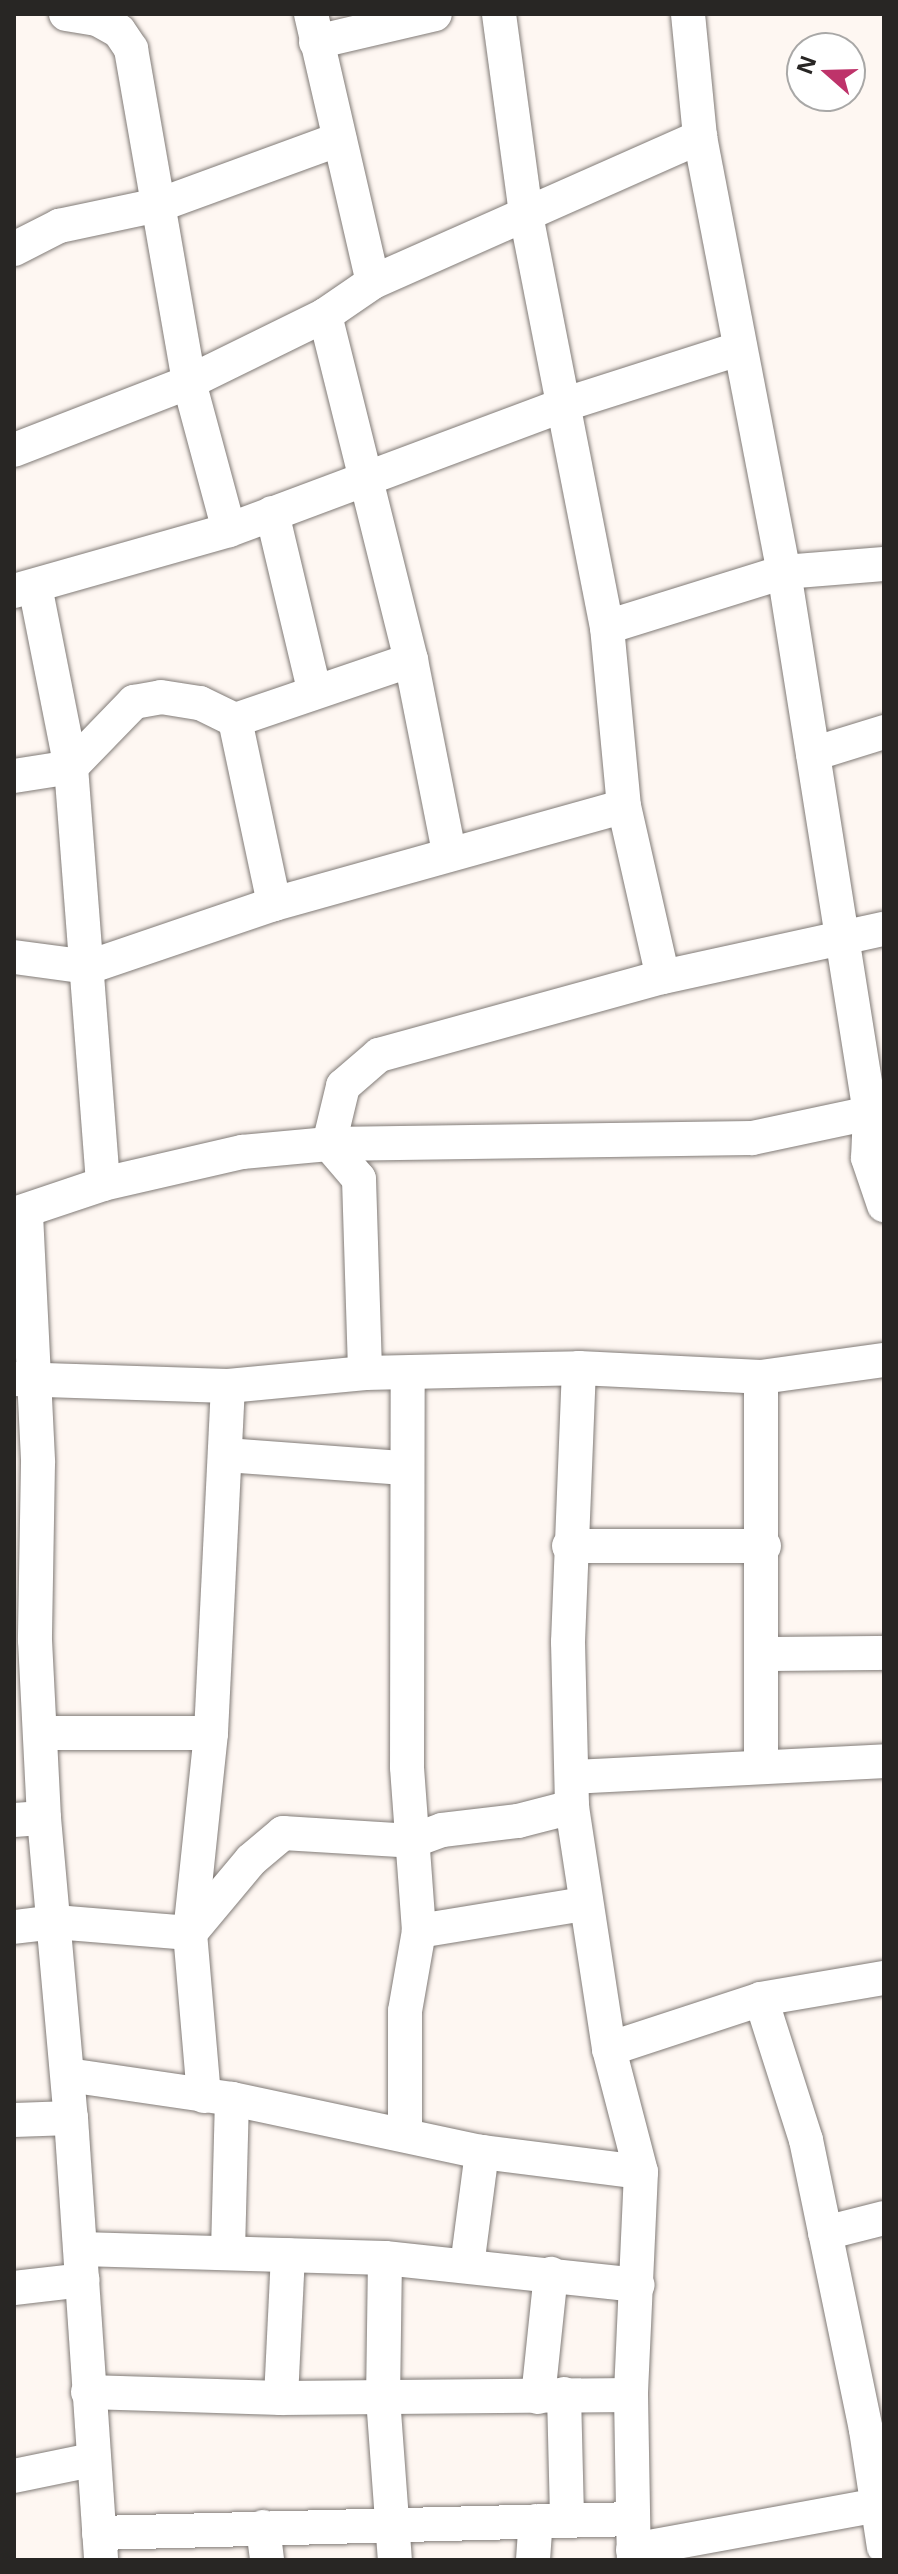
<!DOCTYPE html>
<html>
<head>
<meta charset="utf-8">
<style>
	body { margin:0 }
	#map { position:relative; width:898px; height:2574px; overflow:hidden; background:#fef7f2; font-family:"Noto Sans",sans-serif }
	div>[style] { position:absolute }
	.roads { filter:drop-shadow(0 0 2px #817b77) drop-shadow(0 0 2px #817b77) }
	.minor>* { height:34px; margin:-17px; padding:0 17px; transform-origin:17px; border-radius:17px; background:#fff }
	span { translate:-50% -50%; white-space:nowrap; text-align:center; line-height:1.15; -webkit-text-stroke:7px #fff; paint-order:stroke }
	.frame { position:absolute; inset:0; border:16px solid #282624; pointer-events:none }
	.north { position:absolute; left:786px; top:32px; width:80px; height:80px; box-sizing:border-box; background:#fff; border:2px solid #a9a8a7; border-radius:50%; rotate:290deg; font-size:22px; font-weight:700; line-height:32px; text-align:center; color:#282624 }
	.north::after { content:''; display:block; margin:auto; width:28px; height:36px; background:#be336a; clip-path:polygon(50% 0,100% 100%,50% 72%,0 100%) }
</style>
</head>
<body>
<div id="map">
	<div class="roads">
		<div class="minor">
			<div style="left:66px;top:14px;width:31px;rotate:9deg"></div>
			<div style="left:97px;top:19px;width:25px;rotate:29deg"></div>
			<div style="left:119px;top:31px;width:22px;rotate:56deg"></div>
			<div style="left:131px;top:49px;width:338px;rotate:80.1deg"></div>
			<div style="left:189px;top:382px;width:153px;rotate:74.9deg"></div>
			<div style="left:311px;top:14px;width:275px;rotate:77deg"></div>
			<div style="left:499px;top:14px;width:203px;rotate:82.3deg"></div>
			<div style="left:526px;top:215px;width:420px;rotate:78.9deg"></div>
			<div style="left:607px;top:627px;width:180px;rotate:84.6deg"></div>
			<div style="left:624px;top:806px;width:175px;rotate:77.2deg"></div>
			<div style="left:688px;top:14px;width:124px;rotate:84.4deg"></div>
			<div style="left:700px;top:137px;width:443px;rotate:79.1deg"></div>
			<div style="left:784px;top:572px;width:548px;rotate:80.97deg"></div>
			<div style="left:870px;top:1113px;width:45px;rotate:92.5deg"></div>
			<div style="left:868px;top:1158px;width:50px;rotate:71.2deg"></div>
			<div style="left:316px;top:42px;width:122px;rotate:-13.2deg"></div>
			<div style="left:14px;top:249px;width:51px;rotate:-27.1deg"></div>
			<div style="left:59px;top:226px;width:102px;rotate:-11.9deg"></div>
			<div style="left:159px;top:205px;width:192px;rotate:-20.1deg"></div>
			<div style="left:325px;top:315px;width:356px;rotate:76deg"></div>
			<div style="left:411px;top:660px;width:196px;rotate:78.8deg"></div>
			<div style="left:14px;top:450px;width:188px;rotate:-21.2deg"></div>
			<div style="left:189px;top:382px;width:152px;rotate:-26.2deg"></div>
			<div style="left:325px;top:315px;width:58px;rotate:-34.5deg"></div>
			<div style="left:373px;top:282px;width:358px;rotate:-23.9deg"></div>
			<div style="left:272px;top:513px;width:181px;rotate:76.6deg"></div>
			<div style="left:35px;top:586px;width:185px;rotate:78.8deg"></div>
			<div style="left:71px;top:767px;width:418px;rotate:85.6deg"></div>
			<div style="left:14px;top:591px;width:223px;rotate:-15.8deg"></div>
			<div style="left:229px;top:530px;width:360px;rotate:-20.5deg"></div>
			<div style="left:566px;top:404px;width:181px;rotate:-17.7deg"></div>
			<div style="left:607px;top:627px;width:185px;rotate:-17.3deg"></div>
			<div style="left:784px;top:572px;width:100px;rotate:-4.6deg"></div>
			<div style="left:235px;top:720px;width:188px;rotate:78deg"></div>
			<div style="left:813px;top:754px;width:74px;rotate:-17.2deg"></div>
			<div style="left:14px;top:776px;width:58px;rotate:-9deg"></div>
			<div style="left:71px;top:767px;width:91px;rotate:-45.9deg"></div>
			<div style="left:134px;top:702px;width:27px;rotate:-10deg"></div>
			<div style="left:161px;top:697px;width:39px;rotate:9deg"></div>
			<div style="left:200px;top:703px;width:39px;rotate:26deg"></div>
			<div style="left:235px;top:720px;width:186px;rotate:-18.8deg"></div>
			<div style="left:14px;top:957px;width:76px;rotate:7.6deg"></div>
			<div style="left:89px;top:967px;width:195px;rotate:-18.8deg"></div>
			<div style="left:274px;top:904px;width:363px;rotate:-15.6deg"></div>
			<div style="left:329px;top:1144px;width:60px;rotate:-76.4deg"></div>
			<div style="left:343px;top:1086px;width:48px;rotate:-40.7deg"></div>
			<div style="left:379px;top:1055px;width:295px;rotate:-15.4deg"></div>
			<div style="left:663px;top:977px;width:226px;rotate:-12.3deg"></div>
			<div style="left:329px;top:1144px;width:46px;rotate:49.4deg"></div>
			<div style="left:359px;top:1179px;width:194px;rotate:88.2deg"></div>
			<div style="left:14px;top:1214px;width:94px;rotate:-18.6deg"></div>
			<div style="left:103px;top:1184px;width:143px;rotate:-13deg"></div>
			<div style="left:242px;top:1152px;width:87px;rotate:-5.3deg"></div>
			<div style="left:329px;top:1144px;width:423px;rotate:-0.8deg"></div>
			<div style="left:752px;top:1138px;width:121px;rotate:-12deg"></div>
			<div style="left:26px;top:1214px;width:249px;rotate:87.2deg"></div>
			<div style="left:38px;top:1463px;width:177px;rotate:91deg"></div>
			<div style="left:35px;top:1640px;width:178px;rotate:87.1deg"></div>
			<div style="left:44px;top:1818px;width:301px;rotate:84.9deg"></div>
			<div style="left:71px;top:2118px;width:443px;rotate:86.1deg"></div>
			<div style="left:579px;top:1368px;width:274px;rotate:92.3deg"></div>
			<div style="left:568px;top:1642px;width:165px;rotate:88.6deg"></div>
			<div style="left:572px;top:1807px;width:245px;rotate:81.3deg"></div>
			<div style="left:609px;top:2049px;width:127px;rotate:75.4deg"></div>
			<div style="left:641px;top:2172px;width:223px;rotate:92.6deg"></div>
			<div style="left:631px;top:2395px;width:165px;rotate:89deg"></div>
			<div style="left:761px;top:1377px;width:124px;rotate:-7.9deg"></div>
			<div style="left:14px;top:1379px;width:214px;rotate:1.9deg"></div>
			<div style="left:228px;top:1386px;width:138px;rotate:-5.4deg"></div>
			<div style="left:365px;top:1373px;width:214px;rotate:-1.3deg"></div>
			<div style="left:579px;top:1368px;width:182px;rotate:2.8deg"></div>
			<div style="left:761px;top:1377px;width:387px;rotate:90deg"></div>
			<div style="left:226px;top:1455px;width:179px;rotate:4.2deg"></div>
			<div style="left:569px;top:1546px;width:195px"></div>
			<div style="left:763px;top:1654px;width:121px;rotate:-0.5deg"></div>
			<div style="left:41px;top:1733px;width:170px"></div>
			<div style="left:572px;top:1777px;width:312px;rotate:-2.9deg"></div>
			<div style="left:14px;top:1820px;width:30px;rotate:-4deg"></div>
			<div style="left:14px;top:1927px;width:41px;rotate:-7deg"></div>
			<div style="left:55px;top:1922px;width:135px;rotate:4.7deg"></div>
			<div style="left:419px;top:1931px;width:167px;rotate:-9.3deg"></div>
			<div style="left:190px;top:1933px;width:95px;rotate:-50.1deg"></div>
			<div style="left:251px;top:1860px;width:42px;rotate:-40.2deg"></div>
			<div style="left:283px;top:1833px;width:129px;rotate:3.5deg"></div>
			<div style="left:412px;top:1841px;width:32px;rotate:-20deg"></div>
			<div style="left:442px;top:1830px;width:77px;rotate:-6.8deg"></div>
			<div style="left:518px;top:1821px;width:56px;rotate:-14.5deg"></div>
			<div style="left:761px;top:1999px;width:148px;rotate:72.3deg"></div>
			<div style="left:806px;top:2140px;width:296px;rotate:78.3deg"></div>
			<div style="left:866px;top:2430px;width:118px;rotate:81.3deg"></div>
			<div style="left:609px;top:2049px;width:160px;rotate:-18.2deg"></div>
			<div style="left:761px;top:1999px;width:125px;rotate:-9.7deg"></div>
			<div style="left:68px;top:2075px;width:166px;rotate:8.3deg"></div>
			<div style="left:232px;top:2099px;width:256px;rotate:12deg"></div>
			<div style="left:482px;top:2152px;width:160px;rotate:7.2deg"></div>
			<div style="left:204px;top:2096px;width:164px;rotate:-94.9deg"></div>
			<div style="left:190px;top:1933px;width:201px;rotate:-84deg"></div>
			<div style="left:211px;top:1733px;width:347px;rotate:-87.2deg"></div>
			<div style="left:14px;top:2120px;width:57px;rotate:-2deg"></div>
			<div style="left:405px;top:2133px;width:122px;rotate:-90deg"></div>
			<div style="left:405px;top:2011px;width:81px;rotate:-80.1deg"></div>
			<div style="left:419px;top:1931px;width:164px;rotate:-94.2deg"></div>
			<div style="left:407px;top:1767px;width:393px;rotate:-89.9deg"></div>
			<div style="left:825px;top:2233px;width:61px;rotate:-14.3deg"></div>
			<div style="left:81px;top:2249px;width:304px;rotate:1.7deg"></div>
			<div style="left:385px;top:2258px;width:254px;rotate:6.1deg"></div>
			<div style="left:228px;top:2251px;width:152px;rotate:-88.5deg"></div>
			<div style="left:385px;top:2258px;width:140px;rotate:90.8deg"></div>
			<div style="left:383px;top:2398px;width:162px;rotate:85.8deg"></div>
			<div style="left:467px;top:2266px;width:115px;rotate:-82.5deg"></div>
			<div style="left:14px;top:2288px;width:69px;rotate:-6.6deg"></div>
			<div style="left:88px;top:2392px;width:193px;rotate:1.8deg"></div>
			<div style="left:281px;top:2398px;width:350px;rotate:-0.5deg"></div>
			<div style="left:564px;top:2394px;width:127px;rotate:88.6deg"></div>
			<div style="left:538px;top:2397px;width:124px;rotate:-84deg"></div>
			<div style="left:281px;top:2398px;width:143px;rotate:-87.2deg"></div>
			<div style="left:14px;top:2476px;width:79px;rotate:-11.7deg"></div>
			<div style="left:263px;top:2527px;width:33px;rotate:83deg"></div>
			<div style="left:99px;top:2533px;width:534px;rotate:-1.5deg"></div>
			<div style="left:633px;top:2550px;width:248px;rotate:-10.4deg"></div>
			<div style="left:533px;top:2560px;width:39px;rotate:-86deg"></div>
		</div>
	</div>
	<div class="frame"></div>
	<div class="north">N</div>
</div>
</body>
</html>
